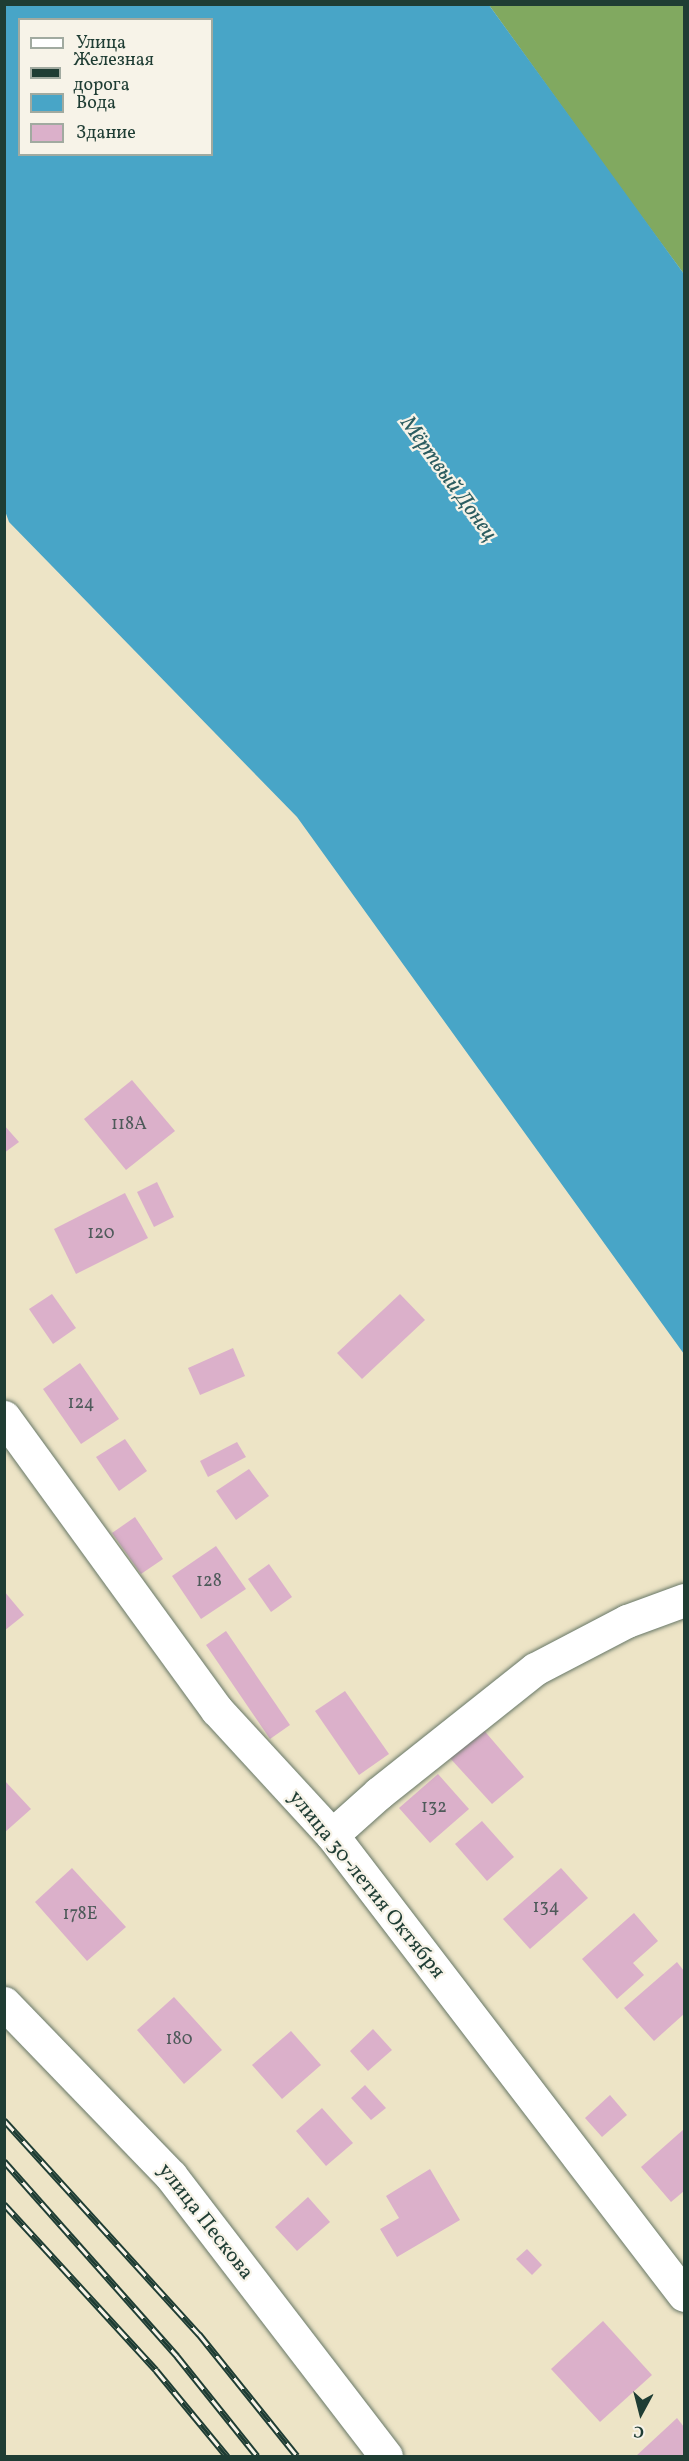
<!DOCTYPE html>
<html>
<head>
<meta charset="utf-8">
<style>
	body { margin:0 }
	#map { position:relative; width:689px; height:2461px; overflow:hidden; background:#ede4c6; font-family:Vollkorn,serif }
	div>[style] { position:absolute }
	.forest>* { inset:0; background:#81a960 }
	.water>* { inset:0; background:#48a5c7 }
	.building>* { inset:0; background:#dbb0ca }
	.roads { filter:drop-shadow(0 0 2px #677767) drop-shadow(0 0 2px #677767) }
	.minor>* { height:33px; margin:-16.5px; padding:0 16.5px; transform-origin:16.5px; border-radius:16.5px; background:#fff }
	.rail>* { height:7px; margin-top:-3.5px; transform-origin:0; background:repeating-linear-gradient(90deg,#f7f3e8 0 14px,#1f3d34 0 28px); box-sizing:border-box; border-block:2px solid #1f3d34 }
	span { translate:-50% -50%; white-space:nowrap; text-align:center; line-height:1.15; -webkit-text-stroke:4.5px #f7f3e8; paint-order:stroke }
	.number-label { font-size:18px; color:#4e5a5a }
	.number-label span { -webkit-text-stroke-width:0 }
	.street-label { font-size:21px; color:#1f3d34 }
	.water-label { font-size:22px; color:#2b5c60; font-style:italic }
	.frame { position:absolute; inset:0; border:6px solid #1f3d34; pointer-events:none }
	.legend { position:absolute; left:18px; top:18px; width:195px; height:138px; box-sizing:border-box; background:#f7f3e8; border:2px solid #a1aaa0; margin:0; padding:8px 10px; list-style:none; font-size:18px; color:#1f3d34 }
	.legend li { display:flex; align-items:center; gap:12px; height:30px }
	.legend b { width:30px; border:2px solid #a1aaa0 }
	.north { position:absolute; left:611px; top:2383px; width:60px; height:60px; -webkit-text-stroke:4px #f7f3e8; paint-order:stroke; rotate:187deg; font-size:16px; font-weight:700; line-height:24px; text-align:center; color:#1f3d34 }
	.north::after { content:''; display:block; margin:auto; width:21px; height:27px; background:#1f3d34; clip-path:polygon(50% 0,100% 100%,50% 72%,0 100%) }
</style>
</head>
<body>
<div id="map">
	<div class="forest">
		<div style="clip-path:polygon(489px 5px,684px 5px,684px 274px,619px 186px)"></div>
	</div>
	<div class="water">
		<div style="clip-path:polygon(evenodd,4px 5px,489px 5px,684px 274px,684px 1354px,297px 817px,9px 522px,4px 508px,4px 5px,20px 20px,212px 20px,212px 154px,20px 154px,20px 20px)"></div>
	</div>
	<div class="building">
		<div style="clip-path:polygon(132px 1080px,175px 1131px,126px 1170px,84px 1119px)"></div>
		<div style="clip-path:polygon(4px 1125px,19px 1142px,4px 1153px)"></div>
		<div style="clip-path:polygon(157px 1182px,174px 1217px,154px 1227px,137px 1192px)"></div>
		<div style="clip-path:polygon(125px 1193px,148px 1238px,76px 1274px,54px 1229px)"></div>
		<div style="clip-path:polygon(52px 1294px,76px 1328px,53px 1344px,29px 1309px)"></div>
		<div style="clip-path:polygon(400px 1294px,425px 1320px,362px 1379px,337px 1353px)"></div>
		<div style="clip-path:polygon(233px 1348px,245px 1376px,200px 1395px,188px 1368px)"></div>
		<div style="clip-path:polygon(80px 1363px,119px 1419px,81px 1444px,43px 1389px)"></div>
		<div style="clip-path:polygon(125px 1439px,147px 1471px,119px 1491px,96px 1457px)"></div>
		<div style="clip-path:polygon(237px 1442px,246px 1457px,208px 1477px,200px 1461px)"></div>
		<div style="clip-path:polygon(249px 1469px,269px 1496px,236px 1520px,216px 1491px)"></div>
		<div style="clip-path:polygon(135px 1517px,163px 1559px,141px 1574px,112px 1533px)"></div>
		<div style="clip-path:polygon(216px 1546px,246px 1589px,201px 1619px,172px 1576px)"></div>
		<div style="clip-path:polygon(269px 1564px,292px 1597px,271px 1612px,248px 1579px)"></div>
		<div style="clip-path:polygon(4px 1591px,24px 1615px,4px 1631px)"></div>
		<div style="clip-path:polygon(226px 1631px,290px 1725px,270px 1739px,206px 1645px)"></div>
		<div style="clip-path:polygon(345px 1691px,389px 1754px,359px 1775px,315px 1711px)"></div>
		<div style="clip-path:polygon(482px 1728px,524px 1777px,492px 1804px,449px 1757px)"></div>
		<div style="clip-path:polygon(438px 1774px,469px 1809px,430px 1843px,399px 1808px)"></div>
		<div style="clip-path:polygon(4px 1780px,31px 1809px,4px 1833px)"></div>
		<div style="clip-path:polygon(482px 1821px,514px 1857px,487px 1881px,455px 1844px)"></div>
		<div style="clip-path:polygon(72px 1868px,126px 1927px,87px 1961px,35px 1902px)"></div>
		<div style="clip-path:polygon(561px 1868px,588px 1898px,530px 1949px,503px 1919px)"></div>
		<div style="clip-path:polygon(634px 1913px,658px 1941px,633px 1963px,644px 1975px,617px 1999px,582px 1959px)"></div>
		<div style="clip-path:polygon(677px 1962px,684px 1971px,684px 2014px,654px 2041px,624px 2008px)"></div>
		<div style="clip-path:polygon(174px 1997px,222px 2050px,184px 2084px,137px 2030px)"></div>
		<div style="clip-path:polygon(373px 2029px,392px 2050px,368px 2071px,350px 2051px)"></div>
		<div style="clip-path:polygon(291px 2031px,321px 2065px,282px 2099px,252px 2065px)"></div>
		<div style="clip-path:polygon(365px 2085px,386px 2108px,371px 2120px,351px 2098px)"></div>
		<div style="clip-path:polygon(610px 2095px,627px 2115px,602px 2137px,585px 2118px)"></div>
		<div style="clip-path:polygon(322px 2108px,353px 2143px,326px 2166px,296px 2131px)"></div>
		<div style="clip-path:polygon(684px 2129px,684px 2191px,671px 2202px,641px 2167px)"></div>
		<div style="clip-path:polygon(430px 2169px,460px 2220px,397px 2257px,380px 2229px,399px 2218px,386px 2196px)"></div>
		<div style="clip-path:polygon(308px 2197px,330px 2222px,297px 2251px,275px 2227px)"></div>
		<div style="clip-path:polygon(527px 2249px,542px 2265px,532px 2275px,516px 2259px)"></div>
		<div style="clip-path:polygon(603px 2321px,652px 2375px,600px 2422px,551px 2369px)"></div>
		<div style="clip-path:polygon(677px 2418px,684px 2427px,684px 2456px,636px 2456px)"></div>
	</div>
	<div class="roads">
		<div class="minor">
			<div style="left:4px;top:1417px;width:362px;rotate:54deg"></div>
			<div style="left:217px;top:1710px;width:170px;rotate:47.4deg"></div>
			<div style="left:332px;top:1835px;width:579px;rotate:52.58deg"></div>
			<div style="left:332px;top:1835px;width:63px;rotate:-41.8deg"></div>
			<div style="left:379px;top:1793px;width:199px;rotate:-38.5deg"></div>
			<div style="left:535px;top:1669px;width:104px;rotate:-27.6deg"></div>
			<div style="left:627px;top:1621px;width:61px;rotate:-20.2deg"></div>
			<div style="left:4px;top:2003px;width:240px;rotate:46deg"></div>
			<div style="left:171px;top:2176px;width:353px;rotate:52.5deg"></div>
		</div>
	</div>
	<div class="rail">
		<div style="left:4px;top:2120px;width:290px;rotate:47.7deg"></div>
		<div style="left:199px;top:2334px;width:156px;rotate:51.2deg"></div>
		<div style="left:4px;top:2161px;width:261px;rotate:48.4deg"></div>
		<div style="left:177px;top:2356px;width:128px;rotate:51.3deg"></div>
		<div style="left:4px;top:2204px;width:225px;rotate:47.5deg"></div>
		<div style="left:156px;top:2370px;width:112px;rotate:50.5deg"></div>
	</div>
	<div class="number-label">
		<span style="left:129px;top:1125px">118А</span>
		<span style="left:101px;top:1234px">120</span>
		<span style="left:81px;top:1404px">124</span>
		<span style="left:209px;top:1582px">128</span>
		<span style="left:434px;top:1808px">132</span>
		<span style="left:546px;top:1908px">134</span>
		<span style="left:80px;top:1915px">178Е</span>
		<span style="left:179px;top:2040px">180</span>
	</div>
	<div class="street-label">
		<span style="left:366px;top:1885px;rotate:51deg">улица 30-летия Октября</span>
		<span style="left:205px;top:2222px;rotate:52deg">улица Пескова</span>
	</div>
	<div class="water-label">
		<span style="left:448px;top:479px;rotate:54deg">Мёртвый Донец</span>
	</div>
	<div class="frame"></div>
	<ul class="legend">
	<li><b style="height:8px;background:#fff"></b>Улица</li>
	<li><b style="height:8px;background:#1f3d34"></b>Железная дорога</li>
	<li><b style="height:16px;background:#48a5c7"></b>Вода</li>
	<li><b style="height:16px;background:#dbb0ca"></b>Здание</li>
	</ul>
	<div class="north">С</div>
</div>
</body>
</html>
